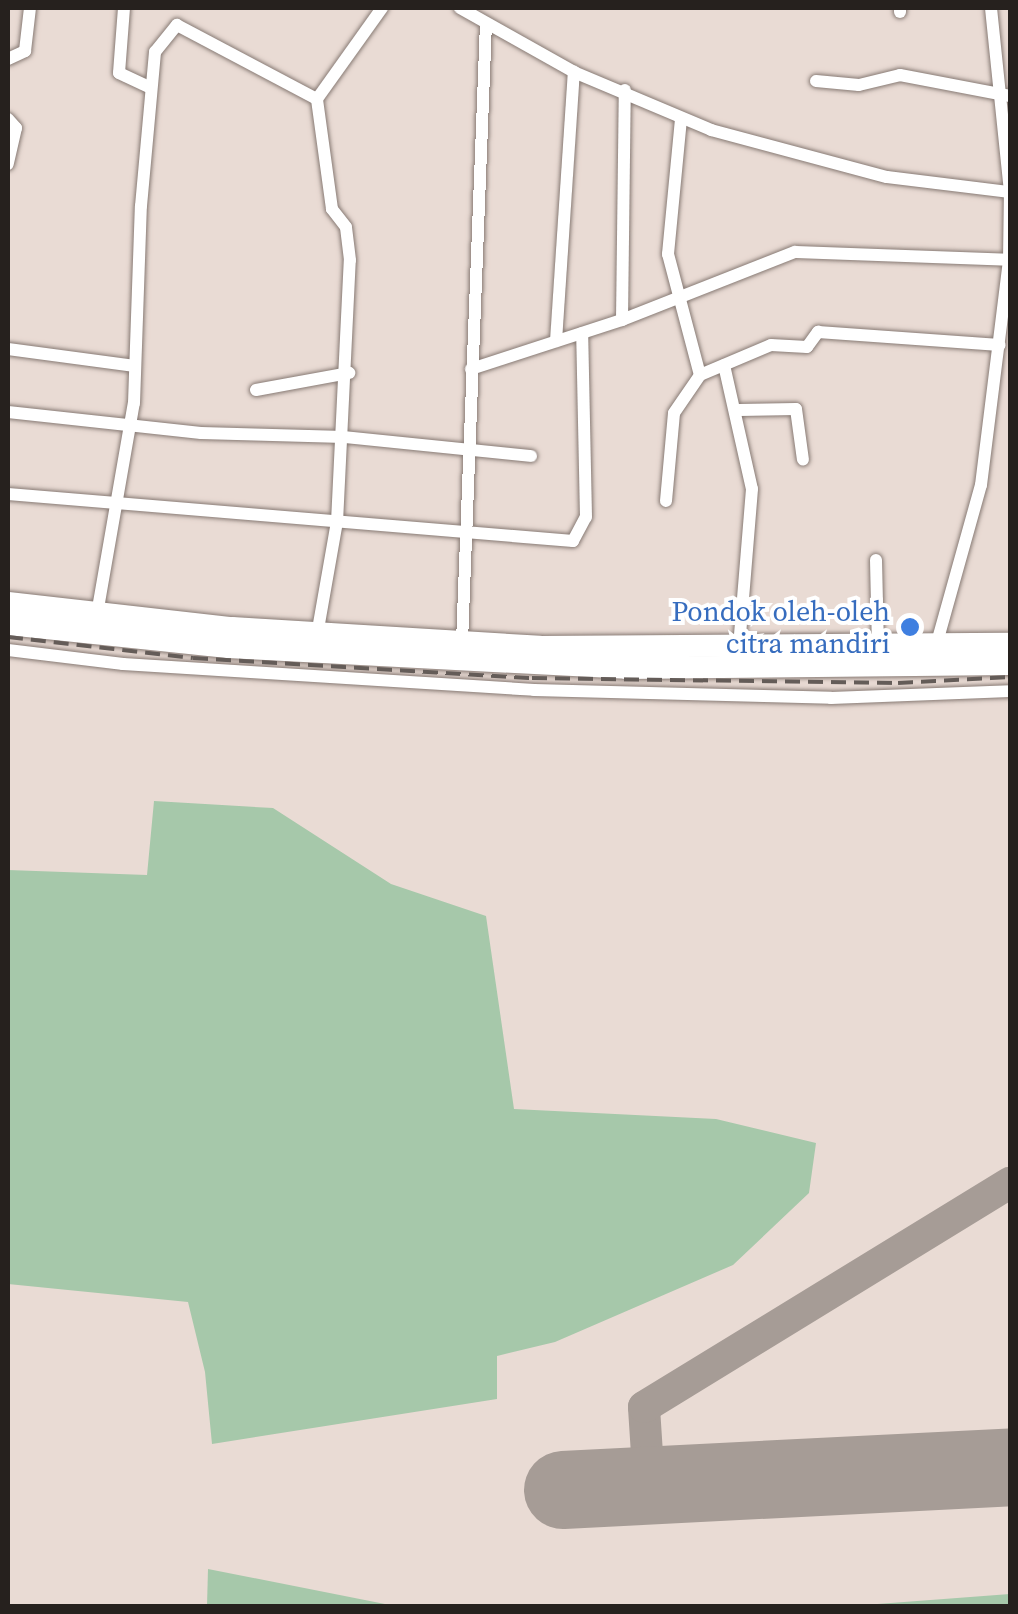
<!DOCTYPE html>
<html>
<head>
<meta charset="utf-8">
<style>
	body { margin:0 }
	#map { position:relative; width:1018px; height:1614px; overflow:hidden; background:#e9dbd4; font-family:"Source Serif 4",serif }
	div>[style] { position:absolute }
	.green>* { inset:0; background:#a6c8aa }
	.taxiway>* { height:32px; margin:-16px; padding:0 16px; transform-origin:16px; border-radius:16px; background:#a69c96 }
	.runway>* { height:78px; margin:-39px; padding:0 39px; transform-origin:39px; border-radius:39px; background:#a69c96 }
	.roads { filter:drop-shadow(0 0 2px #877a74) drop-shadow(0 0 2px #877a74) }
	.street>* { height:12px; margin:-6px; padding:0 6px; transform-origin:6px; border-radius:6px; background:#fff }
	.highway>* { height:22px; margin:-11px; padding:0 11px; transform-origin:11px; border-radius:11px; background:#fff }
	.rail>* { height:4px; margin-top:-2px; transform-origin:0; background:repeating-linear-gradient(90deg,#645c58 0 15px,transparent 0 23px) }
	.dots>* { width:28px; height:28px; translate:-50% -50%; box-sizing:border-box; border:5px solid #fff; border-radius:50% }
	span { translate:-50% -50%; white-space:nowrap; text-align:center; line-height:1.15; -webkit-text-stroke:8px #fff; paint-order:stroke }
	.shop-label { font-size:28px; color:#366cbe }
	.right { translate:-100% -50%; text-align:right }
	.frame { position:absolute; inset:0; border:10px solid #26211e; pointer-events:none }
</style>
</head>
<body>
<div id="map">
	<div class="green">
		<div style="clip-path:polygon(154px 801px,273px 808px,391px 884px,486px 916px,514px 1109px,716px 1119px,816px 1143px,809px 1193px,733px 1265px,555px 1342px,497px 1356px,497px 1399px,212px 1444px,205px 1372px,188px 1302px,8px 1284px,8px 870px,147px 875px)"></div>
		<div style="clip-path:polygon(208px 1569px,395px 1606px,207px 1606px)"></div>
		<div style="clip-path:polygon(1010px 1594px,1010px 1606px,851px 1606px)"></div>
	</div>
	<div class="taxiway">
		<div style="left:649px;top:1485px;width:78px;rotate:-93.7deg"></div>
		<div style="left:644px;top:1407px;width:429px;rotate:-31.5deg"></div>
	</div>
	<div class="runway">
		<div style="left:563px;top:1490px;width:448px;rotate:-2.9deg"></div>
	</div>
	<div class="roads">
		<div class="street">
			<div style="left:124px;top:8px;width:65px;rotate:94.4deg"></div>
			<div style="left:119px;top:73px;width:33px;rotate:25deg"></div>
			<div style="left:460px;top:8px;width:131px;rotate:29.3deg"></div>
			<div style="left:574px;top:72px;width:149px;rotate:22.9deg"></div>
			<div style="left:711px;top:130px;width:182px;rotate:15deg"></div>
			<div style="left:887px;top:177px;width:124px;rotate:7deg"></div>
			<div style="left:900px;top:8px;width:4px;rotate:90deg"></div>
			<div style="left:8px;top:59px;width:19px;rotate:-25deg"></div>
			<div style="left:25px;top:51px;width:43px;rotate:-83.4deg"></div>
			<div style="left:816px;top:81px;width:43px;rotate:5.3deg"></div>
			<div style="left:859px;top:85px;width:42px;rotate:-13.7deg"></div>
			<div style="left:900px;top:75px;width:112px;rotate:10.8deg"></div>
			<div style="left:8px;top:119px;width:12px;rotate:48deg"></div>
			<div style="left:16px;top:128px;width:37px;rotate:103deg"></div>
			<div style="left:681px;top:119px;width:136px;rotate:95.5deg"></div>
			<div style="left:668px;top:254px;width:125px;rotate:75.2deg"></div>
			<div style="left:700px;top:375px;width:77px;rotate:-22.9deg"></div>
			<div style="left:771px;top:345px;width:36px;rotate:3deg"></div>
			<div style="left:807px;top:347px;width:19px;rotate:-54deg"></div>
			<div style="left:818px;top:332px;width:182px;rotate:4.1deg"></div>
			<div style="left:622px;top:320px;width:230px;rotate:-89.3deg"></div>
			<div style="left:556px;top:341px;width:270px;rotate:-86.2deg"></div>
			<div style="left:8px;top:349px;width:128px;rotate:7.6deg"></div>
			<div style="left:724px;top:365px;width:127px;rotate:77.3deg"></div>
			<div style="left:752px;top:489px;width:160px;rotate:94.7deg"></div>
			<div style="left:471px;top:369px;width:159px;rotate:-18deg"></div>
			<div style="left:622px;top:320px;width:186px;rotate:-21.5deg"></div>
			<div style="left:795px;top:252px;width:214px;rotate:2.1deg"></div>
			<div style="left:256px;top:390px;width:95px;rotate:-10.4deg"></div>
			<div style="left:739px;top:410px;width:57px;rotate:-1deg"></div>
			<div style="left:796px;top:409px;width:51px;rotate:82.2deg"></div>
			<div style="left:8px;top:412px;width:194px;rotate:6.2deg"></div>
			<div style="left:201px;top:433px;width:143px;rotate:1.6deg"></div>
			<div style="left:344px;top:437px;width:188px;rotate:5.8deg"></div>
			<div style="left:8px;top:494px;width:567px;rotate:4.76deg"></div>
			<div style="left:573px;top:541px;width:27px;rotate:-62deg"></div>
			<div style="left:586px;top:517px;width:184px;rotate:-91.2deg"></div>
			<div style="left:666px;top:501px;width:88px;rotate:-84.8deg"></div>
			<div style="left:674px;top:413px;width:46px;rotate:-55.6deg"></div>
			<div style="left:876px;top:560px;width:87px;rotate:88.7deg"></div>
			<div style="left:97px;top:614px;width:214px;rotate:-80.1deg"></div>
			<div style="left:134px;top:403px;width:197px;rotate:-88deg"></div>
			<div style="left:141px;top:206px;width:155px;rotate:-84.8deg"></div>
			<div style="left:155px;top:52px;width:35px;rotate:-51deg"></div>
			<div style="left:177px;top:25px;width:158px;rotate:27.9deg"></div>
			<div style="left:317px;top:635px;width:115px;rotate:-80deg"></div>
			<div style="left:337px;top:522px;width:262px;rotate:-87.2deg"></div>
			<div style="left:350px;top:260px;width:33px;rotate:-97deg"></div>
			<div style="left:346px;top:227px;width:23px;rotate:-128deg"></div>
			<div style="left:332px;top:209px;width:111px;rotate:-97.8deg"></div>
			<div style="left:317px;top:99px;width:112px;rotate:-54.5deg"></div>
			<div style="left:462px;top:642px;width:618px;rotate:-87.78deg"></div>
			<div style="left:936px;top:646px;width:167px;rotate:-74.4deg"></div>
			<div style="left:981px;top:485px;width:227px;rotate:-82.9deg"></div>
			<div style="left:1009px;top:260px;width:68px;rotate:-89.2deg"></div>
			<div style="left:1010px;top:192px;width:185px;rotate:-95.9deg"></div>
			<div style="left:8px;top:650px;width:116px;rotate:6.9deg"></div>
			<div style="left:123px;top:664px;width:412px;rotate:3.6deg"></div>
			<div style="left:534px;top:690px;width:297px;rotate:1.5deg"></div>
			<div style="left:831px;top:698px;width:179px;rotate:-2.2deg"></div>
		</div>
		<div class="highway">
			<div style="left:8px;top:603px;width:225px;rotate:6.4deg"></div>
			<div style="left:232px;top:628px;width:308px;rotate:3.5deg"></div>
			<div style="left:539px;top:647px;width:471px;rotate:-0.4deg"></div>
			<div style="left:8px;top:624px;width:221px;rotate:6deg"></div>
			<div style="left:228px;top:647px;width:399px;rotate:3deg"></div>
			<div style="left:626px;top:668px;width:384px;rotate:-0.6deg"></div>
		</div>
	</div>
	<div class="rail">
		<div style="left:8px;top:637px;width:186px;rotate:6.5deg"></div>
		<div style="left:193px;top:658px;width:340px;rotate:3.4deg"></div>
		<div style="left:532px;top:678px;width:366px;rotate:0.8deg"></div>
		<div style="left:898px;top:683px;width:112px;rotate:-3.1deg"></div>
	</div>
	<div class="dots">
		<div style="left:910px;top:627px;background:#3f7fe0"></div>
	</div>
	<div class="shop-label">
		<span class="right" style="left:890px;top:627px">Pondok oleh-oleh<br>citra mandiri</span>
	</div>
	<div class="frame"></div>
</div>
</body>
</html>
